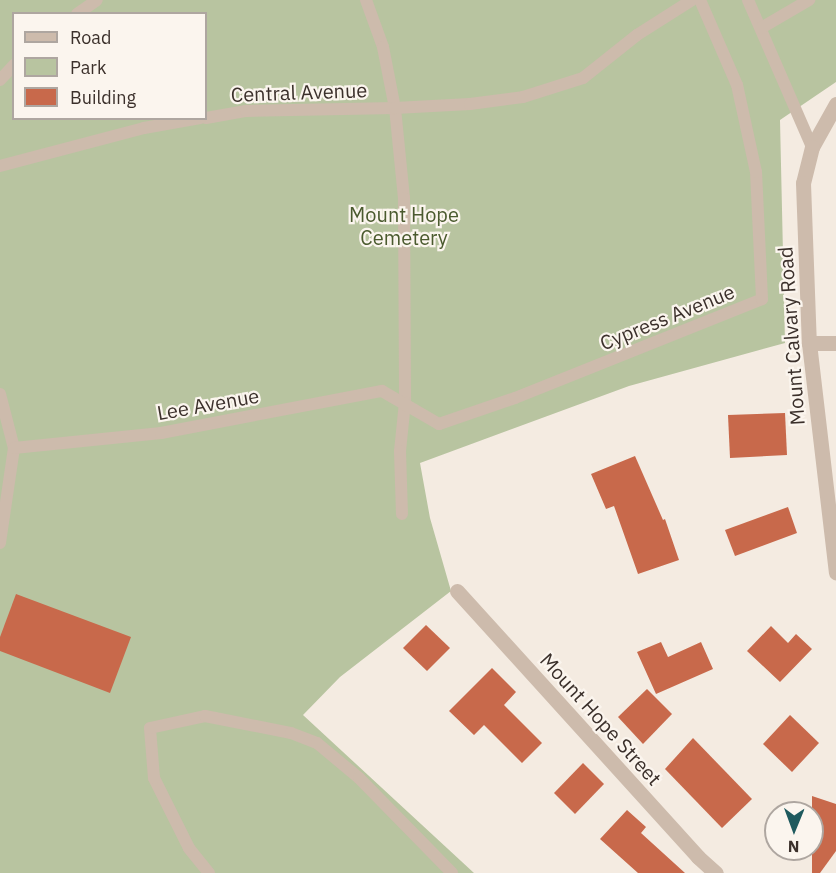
<!DOCTYPE html>
<html>
<head>
<meta charset="utf-8">
<style>
	body { margin:0 }
	#map { position:relative; width:836px; height:873px; overflow:hidden; background:#f4ebe1; font-family:"IBM Plex Sans",sans-serif }
	div>[style] { position:absolute }
	.green>* { inset:0; background:#b8c4a0 }
	.building>* { inset:0; background:#c8694b }
	.lane>* { height:12px; margin:-6px; padding:0 6px; transform-origin:6px; border-radius:6px; background:#cdbbac }
	.street>* { height:15px; margin:-7.5px; padding:0 7.5px; transform-origin:7.5px; border-radius:7.5px; background:#cdbbac }
	span { translate:-50% -50%; white-space:nowrap; text-align:center; line-height:1.15; -webkit-text-stroke:4.5px #fbf5ee; paint-order:stroke }
	.street-label { font-size:20px; color:#3b302b }
	.park-label { font-size:20px; color:#4a5a2e }
	.legend { position:absolute; left:12px; top:12px; width:195px; height:108px; box-sizing:border-box; background:#fbf5ee; border:2px solid #aea6a0; margin:0; padding:8px 10px; list-style:none; font-size:18px; color:#3b302b }
	.legend li { display:flex; align-items:center; gap:12px; height:30px }
	.legend b { width:30px; border:2px solid #aea6a0 }
	.north { position:absolute; left:764px; top:801px; width:60px; height:60px; box-sizing:border-box; background:#fbf5ee; border:2px solid #aea6a0; border-radius:50%; rotate:181deg; font-size:16px; font-weight:700; line-height:24px; text-align:center; color:#3b302b }
	.north::after { content:''; display:block; margin:auto; width:21px; height:27px; background:#1f5a5e; clip-path:polygon(50% 0,100% 100%,50% 72%,0 100%) }
</style>
</head>
<body>
<div id="map">
	<div class="green">
		<div style="clip-path:polygon(evenodd,0 0,836px 0,836px 82px,780px 120px,785px 343px,629px 386px,420px 463px,430px 518px,451px 591px,340px 677px,303px 715px,474px 873px,0 873px,0 0,14px 14px,206px 14px,206px 118px,14px 118px,14px 14px)"></div>
	</div>
	<div class="building">
		<div style="clip-path:polygon(785px 413px,787px 455px,730px 458px,728px 415px)"></div>
		<div style="clip-path:polygon(635px 456px,663px 520px,665px 519px,679px 560px,638px 574px,614px 506px,606px 509px,591px 474px)"></div>
		<div style="clip-path:polygon(788px 507px,797px 533px,735px 556px,725px 530px)"></div>
		<div style="clip-path:polygon(16px 594px,131px 637px,110px 693px,0 651px,0 637px)"></div>
		<div style="clip-path:polygon(426px 625px,450px 648px,427px 671px,403px 648px)"></div>
		<div style="clip-path:polygon(771px 626px,788px 643px,796px 634px,812px 649px,780px 682px,747px 651px)"></div>
		<div style="clip-path:polygon(661px 642px,668px 657px,701px 642px,713px 669px,656px 694px,637px 652px)"></div>
		<div style="clip-path:polygon(492px 668px,516px 692px,504px 705px,542px 743px,522px 763px,484px 725px,474px 735px,449px 711px)"></div>
		<div style="clip-path:polygon(647px 689px,672px 714px,643px 744px,618px 717px)"></div>
		<div style="clip-path:polygon(790px 715px,819px 743px,792px 772px,763px 744px)"></div>
		<div style="clip-path:polygon(693px 738px,752px 799px,722px 828px,665px 769px)"></div>
		<div style="clip-path:polygon(583px 763px,604px 784px,575px 814px,554px 793px)"></div>
		<div style="clip-path:polygon(812px 796px,836px 804px,836px 851px,820px 873px,812px 873px)"></div>
		<div style="clip-path:polygon(627px 810px,646px 827px,641px 833px,685px 873px,638px 873px,600px 839px)"></div>
	</div>
	<div class="lane">
		<div style="left:366px;top:0;width:50px;rotate:70.1deg"></div>
		<div style="left:383px;top:47px;width:62px;rotate:78.9deg"></div>
		<div style="left:395px;top:108px;width:90px;rotate:84.3deg"></div>
		<div style="left:404px;top:198px;width:204px;rotate:89.7deg"></div>
		<div style="left:405px;top:402px;width:49px;rotate:95.8deg"></div>
		<div style="left:400px;top:451px;width:63px;rotate:88.2deg"></div>
		<div style="left:748px;top:0;width:160px;rotate:66.5deg"></div>
		<div style="left:77px;top:14px;width:24px;rotate:-35deg"></div>
		<div style="left:761px;top:28px;width:56px;rotate:-30.3deg"></div>
		<div style="left:0;top:80px;width:21px;rotate:-47deg"></div>
		<div style="left:206px;top:118px;width:41px;rotate:-9.9deg"></div>
		<div style="left:246px;top:111px;width:149px;rotate:-1.2deg"></div>
		<div style="left:395px;top:108px;width:75px;rotate:-3.1deg"></div>
		<div style="left:470px;top:104px;width:53px;rotate:-7.5deg"></div>
		<div style="left:523px;top:97px;width:63px;rotate:-17.6deg"></div>
		<div style="left:583px;top:78px;width:69px;rotate:-38.5deg"></div>
		<div style="left:637px;top:35px;width:65px;rotate:-32.5deg"></div>
		<div style="left:0;top:166px;width:149px;rotate:-14.8deg"></div>
		<div style="left:144px;top:128px;width:57px;rotate:-10.1deg"></div>
		<div style="left:0;top:394px;width:56px;rotate:75.5deg"></div>
		<div style="left:14px;top:448px;width:96px;rotate:98.4deg"></div>
		<div style="left:14px;top:448px;width:148px;rotate:-5.8deg"></div>
		<div style="left:161px;top:433px;width:225px;rotate:-10.8deg"></div>
		<div style="left:382px;top:391px;width:66px;rotate:30.1deg"></div>
		<div style="left:439px;top:424px;width:80px;rotate:-18.9deg"></div>
		<div style="left:515px;top:398px;width:266px;rotate:-21.8deg"></div>
		<div style="left:762px;top:299px;width:127px;rotate:-92.7deg"></div>
		<div style="left:756px;top:172px;width:89px;rotate:-102.3deg"></div>
		<div style="left:737px;top:85px;width:93px;rotate:-113.5deg"></div>
		<div style="left:209px;top:873px;width:32px;rotate:-129deg"></div>
		<div style="left:189px;top:848px;width:78px;rotate:-116.6deg"></div>
		<div style="left:154px;top:778px;width:50px;rotate:-94.6deg"></div>
		<div style="left:150px;top:728px;width:56px;rotate:-12.3deg"></div>
		<div style="left:205px;top:716px;width:88px;rotate:11.2deg"></div>
		<div style="left:291px;top:733px;width:28px;rotate:21deg"></div>
		<div style="left:317px;top:743px;width:55px;rotate:39.8deg"></div>
		<div style="left:359px;top:778px;width:133px;rotate:45.6deg"></div>
	</div>
	<div class="street">
		<div style="left:836px;top:104px;width:49px;rotate:119.2deg"></div>
		<div style="left:812px;top:147px;width:37px;rotate:104deg"></div>
		<div style="left:803px;top:183px;width:160px;rotate:87.9deg"></div>
		<div style="left:809px;top:343px;width:231px;rotate:83.3deg"></div>
		<div style="left:809px;top:343px;width:27px"></div>
		<div style="left:457px;top:591px;width:359px;rotate:47.8deg"></div>
		<div style="left:698px;top:857px;width:24px;rotate:42deg"></div>
	</div>
	<div class="street-label">
		<span style="left:299px;top:92px;rotate:-2deg">Central Avenue</span>
		<span style="left:667px;top:317px;rotate:-22deg">Cypress Avenue</span>
		<span style="left:791px;top:336px;rotate:-94deg">Mount Calvary Road</span>
		<span style="left:208px;top:404px;rotate:-10deg">Lee Avenue</span>
		<span style="left:601px;top:719px;rotate:48deg">Mount Hope Street</span>
	</div>
	<div class="park-label">
		<span style="left:404px;top:226px">Mount Hope<br>Cemetery</span>
	</div>
	<ul class="legend">
	<li><b style="height:8px;background:#cdbbac"></b>Road</li>
	<li><b style="height:16px;background:#b8c4a0"></b>Park</li>
	<li><b style="height:16px;background:#c8694b"></b>Building</li>
	</ul>
	<div class="north">N</div>
</div>
</body>
</html>
